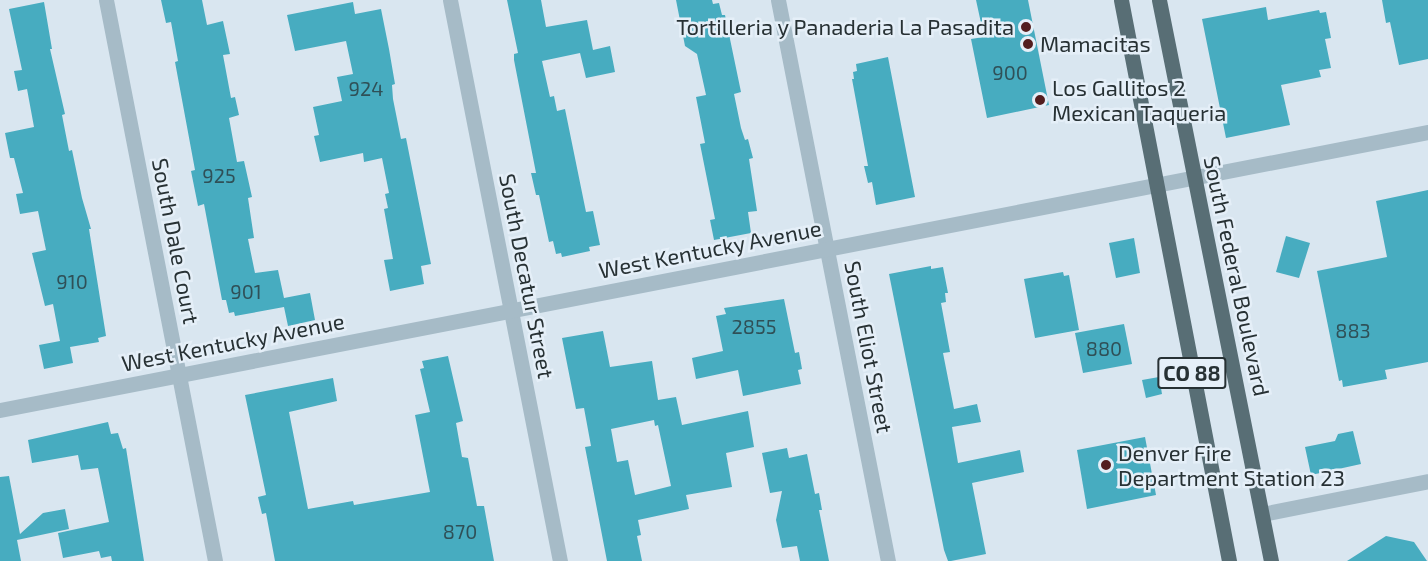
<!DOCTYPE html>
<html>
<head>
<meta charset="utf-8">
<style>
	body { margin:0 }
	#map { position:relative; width:1428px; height:561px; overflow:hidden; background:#d9e6f0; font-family:"Exo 2",sans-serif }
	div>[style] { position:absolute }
	.building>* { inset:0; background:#47acc0 }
	.minor>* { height:15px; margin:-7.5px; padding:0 7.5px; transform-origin:7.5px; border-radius:7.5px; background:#a6bbc7 }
	.major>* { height:15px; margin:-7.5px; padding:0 7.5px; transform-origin:7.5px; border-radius:7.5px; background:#586e75 }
	.dots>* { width:16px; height:16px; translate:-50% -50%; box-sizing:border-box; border:3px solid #e5eff8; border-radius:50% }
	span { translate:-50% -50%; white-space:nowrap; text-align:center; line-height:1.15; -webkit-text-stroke:5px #e5eff8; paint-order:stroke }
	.number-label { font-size:20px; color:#2f5057 }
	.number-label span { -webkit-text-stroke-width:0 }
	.shield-label span { padding:2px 4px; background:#e5eff8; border:2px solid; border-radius:4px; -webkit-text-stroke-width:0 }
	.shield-label { font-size:21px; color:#273134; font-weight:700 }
	.poi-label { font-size:22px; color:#273134 }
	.right { translate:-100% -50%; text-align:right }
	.left { translate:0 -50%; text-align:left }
	.street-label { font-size:22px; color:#273134 }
</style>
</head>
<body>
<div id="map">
	<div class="building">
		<div style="clip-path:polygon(161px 0,202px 0,207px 25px,223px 21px,230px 54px,223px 55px,231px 98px,235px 97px,239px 115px,229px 118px,237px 162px,244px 161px,252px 197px,248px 198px,254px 238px,248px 239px,255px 273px,278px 270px,284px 298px,310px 293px,315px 320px,288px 326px,284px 307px,235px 316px,234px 312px,229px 313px,226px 300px,222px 300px,204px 204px,198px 206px,191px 171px,195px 170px,175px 62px,178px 61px,171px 22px,166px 23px)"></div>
		<div style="clip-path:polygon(507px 0,541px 0,546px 27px,587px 20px,593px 50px,610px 46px,615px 72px,586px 78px,580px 53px,542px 61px,550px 97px,554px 96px,557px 111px,565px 109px,586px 212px,593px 211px,600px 245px,589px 247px,590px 251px,562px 257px,561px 253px,556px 254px,553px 241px,549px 242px,539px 195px,536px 195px,531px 173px,536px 173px,514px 60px,514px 54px,518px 53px)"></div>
		<div style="clip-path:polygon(676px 0,712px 0,713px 4px,719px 3px,722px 15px,725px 15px,741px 92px,734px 94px,741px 128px,745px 140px,748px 139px,753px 158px,749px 159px,757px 211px,748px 212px,751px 233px,714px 240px,710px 220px,715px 219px,700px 144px,705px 143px,696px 97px,706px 95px,697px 54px,685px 46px)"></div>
		<div style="clip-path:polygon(976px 0,1028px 0,1049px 105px,987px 118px,971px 39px,984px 37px)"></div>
		<div style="clip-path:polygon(1382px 0,1428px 0,1428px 59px,1399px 65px,1390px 22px,1386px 23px)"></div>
		<div style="clip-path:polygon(44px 2px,52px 49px,50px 49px,65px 114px,62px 115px,69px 151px,72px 150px,82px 198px,91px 229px,89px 229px,106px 336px,98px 338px,99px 342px,70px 347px,73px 363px,44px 369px,39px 345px,60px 341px,53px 304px,45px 306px,32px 253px,46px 250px,38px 211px,20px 214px,16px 194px,23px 193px,14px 158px,10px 158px,5px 133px,34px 127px,27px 89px,18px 91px,14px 71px,22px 70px,9px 9px)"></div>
		<div style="clip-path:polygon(353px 2px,355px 14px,381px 9px,389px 49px,395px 84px,392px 85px,393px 99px,401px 139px,406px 138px,431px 264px,421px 266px,424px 284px,390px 291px,384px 260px,393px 259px,384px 209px,388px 208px,385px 194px,389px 193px,382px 158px,364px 162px,363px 153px,320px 162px,314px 136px,319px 135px,313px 107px,342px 101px,337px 77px,353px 74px,346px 41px,295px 51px,287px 15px)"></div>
		<div style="clip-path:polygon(1266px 7px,1268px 20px,1319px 10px,1320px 13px,1326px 12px,1331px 38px,1325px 39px,1331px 68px,1319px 70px,1321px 77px,1281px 85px,1290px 125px,1226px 138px,1202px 19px)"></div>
		<div style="clip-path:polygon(888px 57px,915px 197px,876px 205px,872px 182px,868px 183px,864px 166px,868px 166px,852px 79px,854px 79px,853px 72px,857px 71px,856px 64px)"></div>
		<div style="clip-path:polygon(1428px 190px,1428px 362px,1385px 370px,1387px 379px,1343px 387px,1342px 380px,1339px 381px,1317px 271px,1387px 257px,1376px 201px)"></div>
		<div style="clip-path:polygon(1286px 236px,1310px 243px,1299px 278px,1276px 272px)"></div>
		<div style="clip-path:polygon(1134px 238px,1140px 273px,1116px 278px,1109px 243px)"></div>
		<div style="clip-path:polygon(931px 266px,931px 269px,943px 267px,948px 293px,945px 293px,946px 302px,941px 303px,950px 352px,943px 353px,954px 409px,977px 404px,981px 422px,952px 427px,958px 463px,1020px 450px,1024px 472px,972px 483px,986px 554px,951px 561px,948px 561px,944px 550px,889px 274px)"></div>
		<div style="clip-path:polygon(1063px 272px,1064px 276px,1069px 275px,1079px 330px,1035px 338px,1024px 279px)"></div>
		<div style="clip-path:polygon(784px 299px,795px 353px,799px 352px,802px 369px,798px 370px,801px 384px,743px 396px,738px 370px,696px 379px,692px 358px,723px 351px,716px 316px,726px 314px,724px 308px)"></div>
		<div style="clip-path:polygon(1124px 324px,1132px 364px,1083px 373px,1075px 333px)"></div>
		<div style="clip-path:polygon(evenodd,603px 331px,610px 367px,652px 361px,658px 400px,676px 397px,682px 425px,748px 411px,754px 447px,726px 453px,732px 487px,686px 495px,689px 509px,638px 520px,641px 535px,637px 536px,642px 561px,607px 561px,585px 447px,591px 446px,584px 408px,576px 409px,562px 338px,603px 331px,654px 420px,655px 426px,658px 425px,671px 486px,635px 495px,628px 460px,617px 462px,611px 429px,654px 420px)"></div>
		<div style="clip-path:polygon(448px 356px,463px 421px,456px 423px,462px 457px,468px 458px,477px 506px,484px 506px,494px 561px,275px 561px,266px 513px,262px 514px,258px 497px,266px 495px,245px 395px,333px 378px,337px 401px,289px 412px,308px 509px,353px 501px,354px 505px,430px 492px,415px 415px,430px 412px,420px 369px,424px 368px,422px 361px)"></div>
		<div style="clip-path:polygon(1159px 377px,1162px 394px,1146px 398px,1142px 380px)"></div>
		<div style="clip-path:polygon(108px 422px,111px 434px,118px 433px,123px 449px,126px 448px,144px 561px,112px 561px,111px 556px,101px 558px,99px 551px,63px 558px,58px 533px,109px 522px,98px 468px,81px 470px,78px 455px,32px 463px,28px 440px)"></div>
		<div style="clip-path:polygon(1353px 431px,1361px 464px,1311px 475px,1305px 447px,1335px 441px,1338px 434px)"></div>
		<div style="clip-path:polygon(1145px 437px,1156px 495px,1087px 509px,1077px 450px)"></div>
		<div style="clip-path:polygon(787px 448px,789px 458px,807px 454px,815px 494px,819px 493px,822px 510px,819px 510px,829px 561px,800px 561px,797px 546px,782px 548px,776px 520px,782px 491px,770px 493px,762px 453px)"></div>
		<div style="clip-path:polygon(9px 476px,20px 534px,43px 513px,65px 509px,69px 529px,17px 540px,21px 561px,0 561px,0 477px)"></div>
		<div style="clip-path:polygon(1386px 536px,1414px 542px,1427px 561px,1347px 561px)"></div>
	</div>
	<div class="minor">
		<div style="left:106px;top:0;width:571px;rotate:79deg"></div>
		<div style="left:450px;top:0;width:572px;rotate:78.91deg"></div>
		<div style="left:778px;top:0;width:572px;rotate:78.91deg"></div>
		<div style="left:0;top:410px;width:1455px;rotate:-11.02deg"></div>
		<div style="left:1262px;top:514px;width:169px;rotate:-11.2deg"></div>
	</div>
	<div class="major">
		<div style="left:1121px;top:0;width:571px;rotate:79.1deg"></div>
		<div style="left:1159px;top:0;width:572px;rotate:78.71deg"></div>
	</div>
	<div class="dots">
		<div style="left:1026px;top:27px;background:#531e1f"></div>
		<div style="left:1028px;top:44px;background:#531e1f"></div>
		<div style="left:1040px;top:100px;background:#531e1f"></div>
		<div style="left:1106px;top:465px;background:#531e1f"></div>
	</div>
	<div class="number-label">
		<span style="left:1010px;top:72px">900</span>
		<span style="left:366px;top:88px">924</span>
		<span style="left:219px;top:175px">925</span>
		<span style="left:72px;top:281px">910</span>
		<span style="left:246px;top:291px">901</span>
		<span style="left:754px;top:326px">2855</span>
		<span style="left:1353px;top:330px">883</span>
		<span style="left:1104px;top:348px">880</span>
		<span style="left:460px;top:531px">870</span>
	</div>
	<div class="shield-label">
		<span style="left:1192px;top:373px">CO 88</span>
	</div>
	<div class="poi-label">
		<span class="right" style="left:1014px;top:27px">Tortilleria y Panaderia La Pasadita</span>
		<span class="left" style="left:1040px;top:44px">Mamacitas</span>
		<span class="left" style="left:1052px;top:100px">Los Gallitos 2<br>Mexican Taqueria</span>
		<span class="left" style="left:1118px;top:465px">Denver Fire<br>Department Station 23</span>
	</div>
	<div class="street-label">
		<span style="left:176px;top:241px;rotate:79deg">South Dale Court</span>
		<span style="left:710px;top:249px;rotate:-11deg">West Kentucky Avenue</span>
		<span style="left:527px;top:276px;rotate:79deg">South Decatur Street</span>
		<span style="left:1237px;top:276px;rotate:78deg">South Federal Boulevard</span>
		<span style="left:233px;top:342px;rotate:-11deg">West Kentucky Avenue</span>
		<span style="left:869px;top:347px;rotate:79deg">South Eliot Street</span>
	</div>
</div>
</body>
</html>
